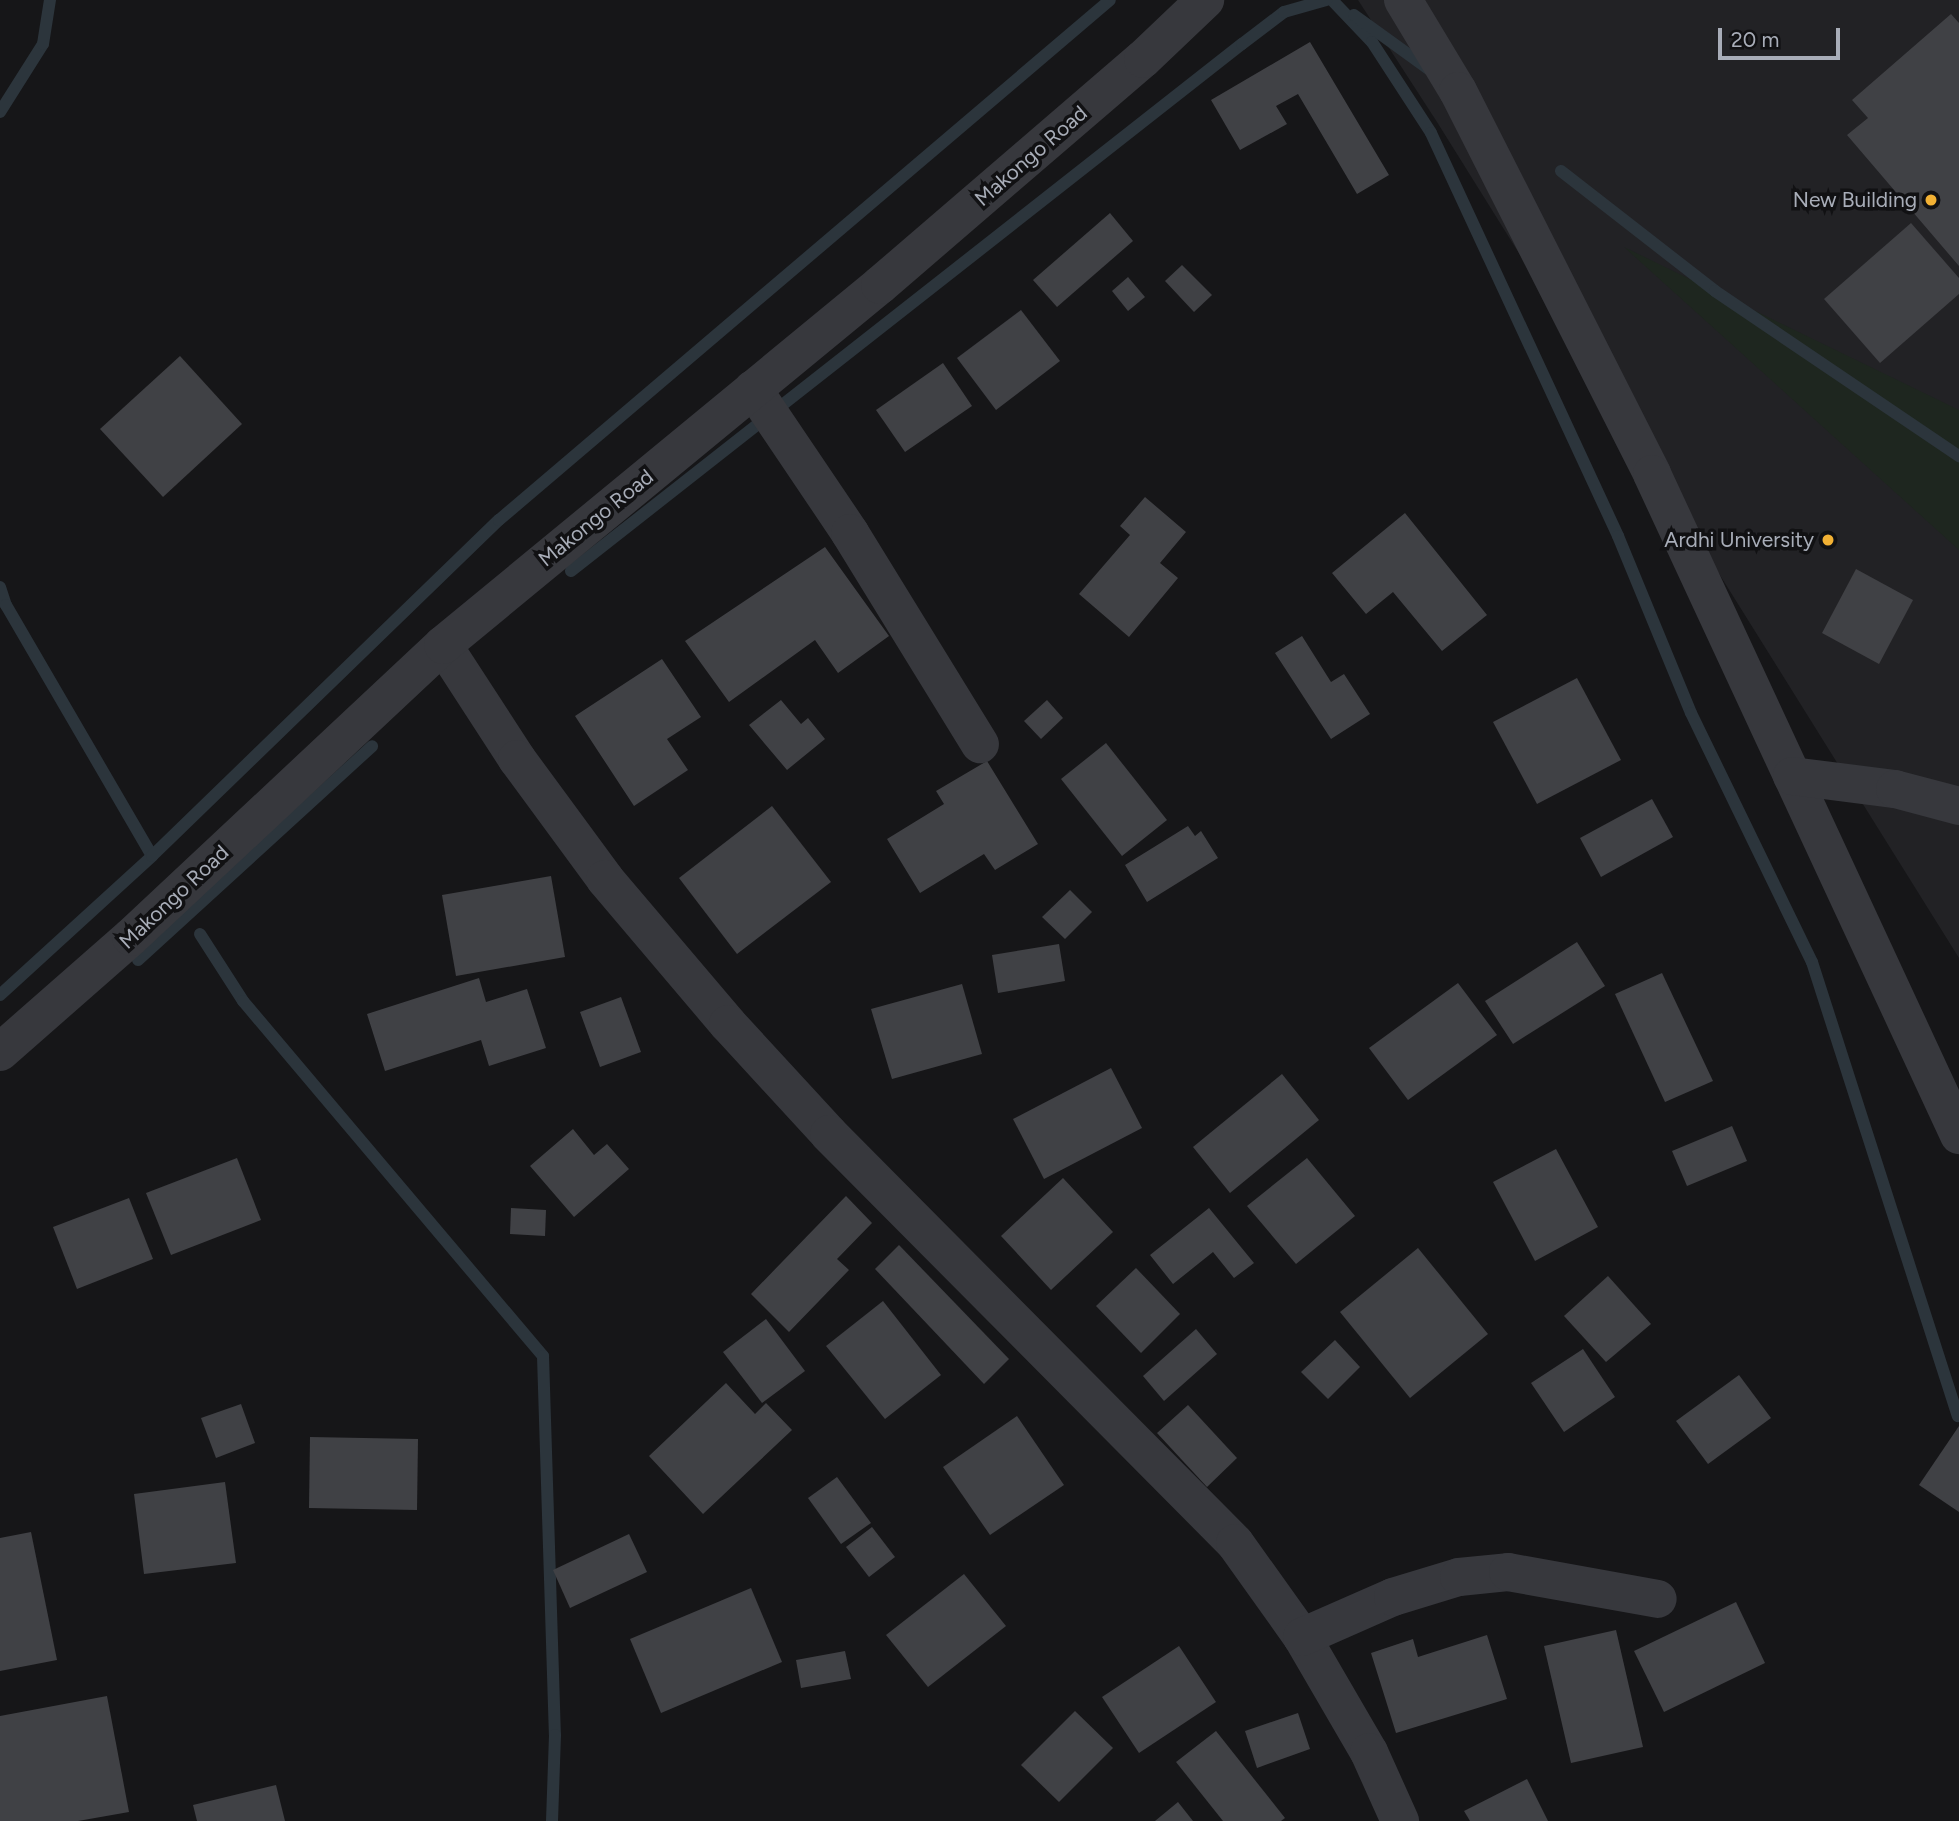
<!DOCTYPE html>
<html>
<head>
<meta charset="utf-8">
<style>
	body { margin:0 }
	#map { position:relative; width:1959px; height:1821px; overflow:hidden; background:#161618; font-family:Figtree,sans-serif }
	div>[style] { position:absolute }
	.built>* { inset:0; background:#222225 }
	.green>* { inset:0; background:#1e261f }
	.stream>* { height:12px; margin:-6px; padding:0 6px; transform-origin:6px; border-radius:6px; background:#2c353c }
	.building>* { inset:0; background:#404145 }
	.minor>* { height:38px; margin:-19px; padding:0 19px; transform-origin:19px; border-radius:19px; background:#37383d }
	.dots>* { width:19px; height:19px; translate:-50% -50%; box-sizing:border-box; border:4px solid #111113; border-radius:50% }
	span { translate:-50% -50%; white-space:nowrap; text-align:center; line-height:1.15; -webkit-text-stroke:7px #111113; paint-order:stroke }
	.street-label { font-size:21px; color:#a8adb8 }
	.poi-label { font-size:21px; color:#a8adb8 }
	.right { translate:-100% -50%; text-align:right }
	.scale { position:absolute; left:1718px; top:28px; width:122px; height:32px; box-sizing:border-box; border:4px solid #a8adb8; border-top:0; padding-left:9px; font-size:21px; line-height:24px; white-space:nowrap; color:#a8adb8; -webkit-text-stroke:5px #111113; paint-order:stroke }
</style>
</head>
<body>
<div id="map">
	<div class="built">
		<div style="clip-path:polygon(1358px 0,1959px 0,1959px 958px,1437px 122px)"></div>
	</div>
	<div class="green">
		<div style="clip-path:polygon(1624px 247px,1959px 410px,1959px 550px)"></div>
	</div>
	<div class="stream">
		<div style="left:1332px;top:0;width:58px;rotate:46.4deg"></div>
		<div style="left:1372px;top:42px;width:108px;rotate:57deg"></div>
		<div style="left:1431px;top:133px;width:444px;rotate:65.1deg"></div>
		<div style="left:1618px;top:536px;width:191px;rotate:67.6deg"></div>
		<div style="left:1691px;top:713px;width:277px;rotate:64.1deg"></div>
		<div style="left:1812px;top:962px;width:477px;rotate:72.2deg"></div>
		<div style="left:1354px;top:15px;width:94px;rotate:35.9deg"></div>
		<div style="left:0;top:112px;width:80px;rotate:-57.7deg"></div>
		<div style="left:43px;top:44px;width:45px;rotate:-81deg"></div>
		<div style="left:1561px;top:171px;width:195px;rotate:37.9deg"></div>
		<div style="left:1715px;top:291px;width:295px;rotate:34.1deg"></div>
		<div style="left:571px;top:571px;width:853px;rotate:-38.15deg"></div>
		<div style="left:1242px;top:44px;width:53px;rotate:-37.3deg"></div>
		<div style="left:1284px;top:12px;width:44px;rotate:-15.9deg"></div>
		<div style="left:0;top:587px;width:19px;rotate:72deg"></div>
		<div style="left:6px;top:605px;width:290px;rotate:59.8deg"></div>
		<div style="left:200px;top:934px;width:80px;rotate:57.3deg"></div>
		<div style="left:243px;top:1001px;width:465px;rotate:49.8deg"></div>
		<div style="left:543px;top:1356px;width:379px;rotate:88.2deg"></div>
		<div style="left:555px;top:1735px;width:86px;rotate:92deg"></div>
		<div style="left:138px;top:960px;width:317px;rotate:-42.4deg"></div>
		<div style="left:0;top:995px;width:206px;rotate:-42.4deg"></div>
		<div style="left:152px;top:856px;width:483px;rotate:-44.1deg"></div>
		<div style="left:499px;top:520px;width:802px;rotate:-40.4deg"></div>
	</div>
	<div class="building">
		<div style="clip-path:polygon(1951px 14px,1959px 23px,1959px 266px,1847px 135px,1868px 118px,1852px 100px)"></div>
		<div style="clip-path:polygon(1310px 42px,1389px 175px,1357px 194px,1298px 94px,1276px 106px,1287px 124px,1240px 150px,1211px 100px)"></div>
		<div style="clip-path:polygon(1110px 213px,1133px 241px,1057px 307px,1033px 280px)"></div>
		<div style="clip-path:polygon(1911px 223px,1959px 278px,1959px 294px,1880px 363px,1824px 299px)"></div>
		<div style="clip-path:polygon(1182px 265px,1212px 295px,1194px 312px,1165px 281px)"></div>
		<div style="clip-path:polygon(1128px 277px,1145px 297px,1128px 311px,1112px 291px)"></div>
		<div style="clip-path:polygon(1021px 310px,1060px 361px,996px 410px,957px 358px)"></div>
		<div style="clip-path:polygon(180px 356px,242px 424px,163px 497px,100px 429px)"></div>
		<div style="clip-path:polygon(943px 363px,972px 406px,905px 452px,876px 410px)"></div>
		<div style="clip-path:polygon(1145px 497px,1186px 532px,1160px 563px,1178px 578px,1129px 637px,1079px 594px,1130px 535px,1120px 526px)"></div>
		<div style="clip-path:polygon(1405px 513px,1487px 615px,1442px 651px,1393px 592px,1366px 614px,1332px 573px)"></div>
		<div style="clip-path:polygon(825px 547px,889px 636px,838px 673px,815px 640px,729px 702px,685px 641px)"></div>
		<div style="clip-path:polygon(1856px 569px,1913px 600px,1879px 664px,1822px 633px)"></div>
		<div style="clip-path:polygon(1302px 636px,1331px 682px,1344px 674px,1370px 714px,1331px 739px,1275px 653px)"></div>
		<div style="clip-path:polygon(662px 659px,701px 717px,667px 739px,688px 770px,634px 806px,575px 716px)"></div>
		<div style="clip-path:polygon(1577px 678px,1621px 760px,1537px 804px,1493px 722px)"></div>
		<div style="clip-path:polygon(781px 700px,801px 724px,808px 718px,825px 739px,787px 770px,749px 725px)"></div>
		<div style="clip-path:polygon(1047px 700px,1063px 718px,1041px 739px,1024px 721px)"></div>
		<div style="clip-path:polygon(1106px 743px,1167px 820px,1122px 856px,1061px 779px)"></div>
		<div style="clip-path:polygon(987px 761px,1038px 844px,995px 870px,984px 854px,920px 893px,887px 839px,944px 804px,936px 791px)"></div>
		<div style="clip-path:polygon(1652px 799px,1673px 837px,1601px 877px,1580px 838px)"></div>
		<div style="clip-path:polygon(772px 806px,831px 882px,737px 954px,679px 878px)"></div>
		<div style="clip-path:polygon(1188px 826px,1195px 836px,1201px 831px,1218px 858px,1147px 902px,1125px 865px)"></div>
		<div style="clip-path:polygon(551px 876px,565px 957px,456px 976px,442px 895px)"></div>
		<div style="clip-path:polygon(1070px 890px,1092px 912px,1065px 939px,1042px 917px)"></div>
		<div style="clip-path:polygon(1577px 942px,1605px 986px,1513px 1044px,1485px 1001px)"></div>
		<div style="clip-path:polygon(1059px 944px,1065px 981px,998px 993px,992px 955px)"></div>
		<div style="clip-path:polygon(1662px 973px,1713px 1081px,1665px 1102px,1615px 994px)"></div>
		<div style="clip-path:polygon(479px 978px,486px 1002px,527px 989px,546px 1048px,489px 1066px,481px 1040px,385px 1071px,367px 1014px)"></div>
		<div style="clip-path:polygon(1458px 983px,1497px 1035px,1408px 1100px,1369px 1048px)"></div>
		<div style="clip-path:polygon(962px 984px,982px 1054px,892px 1079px,871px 1009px)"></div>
		<div style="clip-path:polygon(621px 997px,641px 1052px,600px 1067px,580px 1012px)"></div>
		<div style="clip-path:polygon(1111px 1068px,1142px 1128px,1044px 1179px,1013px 1119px)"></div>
		<div style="clip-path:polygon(1282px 1074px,1319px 1120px,1230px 1193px,1193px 1147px)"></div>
		<div style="clip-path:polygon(1732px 1126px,1747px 1161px,1687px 1186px,1672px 1151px)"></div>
		<div style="clip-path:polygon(573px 1129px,594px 1155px,607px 1144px,629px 1169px,574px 1217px,530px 1166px)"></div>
		<div style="clip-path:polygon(1556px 1149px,1598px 1227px,1535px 1261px,1493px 1182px)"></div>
		<div style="clip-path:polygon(237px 1158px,261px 1220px,171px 1255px,146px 1193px)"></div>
		<div style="clip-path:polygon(1307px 1158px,1355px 1216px,1296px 1264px,1247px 1206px)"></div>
		<div style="clip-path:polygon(1063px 1178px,1113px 1232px,1051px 1290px,1001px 1236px)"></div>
		<div style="clip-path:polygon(846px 1196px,872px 1223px,837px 1259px,849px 1270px,789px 1332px,751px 1294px)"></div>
		<div style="clip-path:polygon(129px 1198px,153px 1259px,77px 1289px,53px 1227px)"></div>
		<div style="clip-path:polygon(511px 1208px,546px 1210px,545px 1236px,510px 1234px)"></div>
		<div style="clip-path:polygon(1209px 1208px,1254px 1263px,1234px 1278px,1213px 1252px,1173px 1284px,1150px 1255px)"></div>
		<div style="clip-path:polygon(899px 1245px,1009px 1359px,984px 1384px,875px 1269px)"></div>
		<div style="clip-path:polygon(1418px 1248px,1488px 1334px,1410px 1398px,1340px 1312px)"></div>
		<div style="clip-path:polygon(1136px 1268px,1180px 1314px,1141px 1353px,1096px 1306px)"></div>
		<div style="clip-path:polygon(1608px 1276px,1651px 1324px,1606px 1362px,1564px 1316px)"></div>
		<div style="clip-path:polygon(883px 1301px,941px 1375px,885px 1419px,826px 1346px)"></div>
		<div style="clip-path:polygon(766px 1319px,805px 1371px,762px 1403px,723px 1352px)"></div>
		<div style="clip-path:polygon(1196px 1329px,1217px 1354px,1164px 1401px,1143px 1376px)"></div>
		<div style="clip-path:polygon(1335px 1340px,1360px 1367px,1328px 1399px,1301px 1372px)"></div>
		<div style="clip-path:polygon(1583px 1349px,1615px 1397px,1564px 1432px,1531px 1383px)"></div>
		<div style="clip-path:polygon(1739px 1375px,1771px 1418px,1708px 1464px,1676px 1421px)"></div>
		<div style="clip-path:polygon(726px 1383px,755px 1414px,766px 1403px,792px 1430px,703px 1514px,649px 1456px)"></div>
		<div style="clip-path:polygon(241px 1404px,255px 1443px,216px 1458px,201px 1418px)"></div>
		<div style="clip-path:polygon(1188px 1405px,1237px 1458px,1207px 1487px,1157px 1433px)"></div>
		<div style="clip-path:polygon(1017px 1416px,1064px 1485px,990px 1535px,943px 1467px)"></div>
		<div style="clip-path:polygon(1959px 1426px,1959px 1512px,1919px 1485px)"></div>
		<div style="clip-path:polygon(310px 1437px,418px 1439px,417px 1510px,309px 1508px)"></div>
		<div style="clip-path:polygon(837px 1477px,871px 1523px,841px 1544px,808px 1498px)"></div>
		<div style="clip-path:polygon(225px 1482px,236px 1563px,144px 1574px,134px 1494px)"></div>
		<div style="clip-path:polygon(872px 1527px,895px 1557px,869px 1577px,846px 1547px)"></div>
		<div style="clip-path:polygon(31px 1532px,57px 1660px,0 1671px,0 1538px)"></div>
		<div style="clip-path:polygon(629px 1534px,647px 1572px,570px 1608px,553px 1570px)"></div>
		<div style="clip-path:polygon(964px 1574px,1006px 1626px,928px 1687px,886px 1635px)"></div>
		<div style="clip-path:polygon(751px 1588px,782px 1662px,661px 1713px,630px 1639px)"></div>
		<div style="clip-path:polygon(1736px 1602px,1765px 1663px,1664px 1712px,1634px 1651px)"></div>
		<div style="clip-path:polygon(1616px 1630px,1643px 1747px,1571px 1763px,1544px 1646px)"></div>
		<div style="clip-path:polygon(1487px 1635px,1507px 1699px,1396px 1733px,1371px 1653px,1413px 1639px,1418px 1657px)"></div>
		<div style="clip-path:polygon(1179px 1646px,1216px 1702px,1139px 1753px,1102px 1697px)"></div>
		<div style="clip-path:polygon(845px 1651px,851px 1679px,801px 1688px,796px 1660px)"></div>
		<div style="clip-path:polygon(107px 1696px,129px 1812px,78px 1821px,0 1821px,0 1716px)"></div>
		<div style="clip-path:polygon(1075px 1711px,1113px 1748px,1059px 1802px,1021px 1765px)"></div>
		<div style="clip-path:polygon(1298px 1713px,1310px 1749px,1257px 1768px,1245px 1731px)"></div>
		<div style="clip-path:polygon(1216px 1731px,1285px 1818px,1281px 1821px,1223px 1821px,1176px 1762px)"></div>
		<div style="clip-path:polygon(1527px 1779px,1548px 1821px,1470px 1821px,1464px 1811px)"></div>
		<div style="clip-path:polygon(276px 1785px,285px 1821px,197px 1821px,193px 1805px)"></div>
		<div style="clip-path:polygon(1178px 1802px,1193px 1821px,1155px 1821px)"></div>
	</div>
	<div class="minor">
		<div style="left:1403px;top:0;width:106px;rotate:58.9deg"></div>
		<div style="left:1458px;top:91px;width:429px;rotate:63.1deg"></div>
		<div style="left:1652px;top:474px;width:729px;rotate:65.09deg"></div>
		<div style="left:753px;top:389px;width:174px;rotate:56deg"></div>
		<div style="left:850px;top:533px;width:248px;rotate:58.4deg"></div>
		<div style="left:443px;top:645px;width:136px;rotate:57deg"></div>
		<div style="left:517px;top:759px;width:149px;rotate:53.7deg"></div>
		<div style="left:605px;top:879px;width:190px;rotate:49.7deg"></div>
		<div style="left:728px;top:1024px;width:149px;rotate:47.4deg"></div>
		<div style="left:829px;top:1134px;width:576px;rotate:45.21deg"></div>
		<div style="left:1235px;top:1543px;width:115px;rotate:54.5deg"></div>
		<div style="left:1302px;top:1637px;width:133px;rotate:59.8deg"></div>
		<div style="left:1369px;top:1752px;width:76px;rotate:65.8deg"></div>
		<div style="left:1792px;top:776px;width:104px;rotate:7.2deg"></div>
		<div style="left:1895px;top:789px;width:66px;rotate:14.9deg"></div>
		<div style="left:0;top:1052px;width:174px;rotate:-41.3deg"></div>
		<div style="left:131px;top:937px;width:427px;rotate:-43.1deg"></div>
		<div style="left:443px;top:645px;width:566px;rotate:-39.48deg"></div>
		<div style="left:880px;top:285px;width:347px;rotate:-40.7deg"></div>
		<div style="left:1143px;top:59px;width:86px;rotate:-43.6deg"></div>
		<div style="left:1302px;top:1637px;width:99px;rotate:-23.7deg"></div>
		<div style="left:1393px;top:1597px;width:69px;rotate:-16.9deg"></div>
		<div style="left:1459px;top:1577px;width:49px;rotate:-5.8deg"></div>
		<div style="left:1508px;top:1572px;width:152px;rotate:10.2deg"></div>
	</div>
	<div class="dots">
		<div style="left:1931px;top:200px;background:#f2b134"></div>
		<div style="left:1828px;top:540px;background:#f2b134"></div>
	</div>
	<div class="street-label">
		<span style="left:1031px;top:156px;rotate:-41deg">Makongo Road</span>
		<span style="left:596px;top:518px;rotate:-39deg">Makongo Road</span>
		<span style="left:174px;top:897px;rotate:-43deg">Makongo Road</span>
	</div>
	<div class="poi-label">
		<span class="right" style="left:1917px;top:200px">New Building</span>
		<span class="right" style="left:1814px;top:540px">Ardhi University</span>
	</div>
	<div class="scale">20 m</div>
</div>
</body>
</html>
